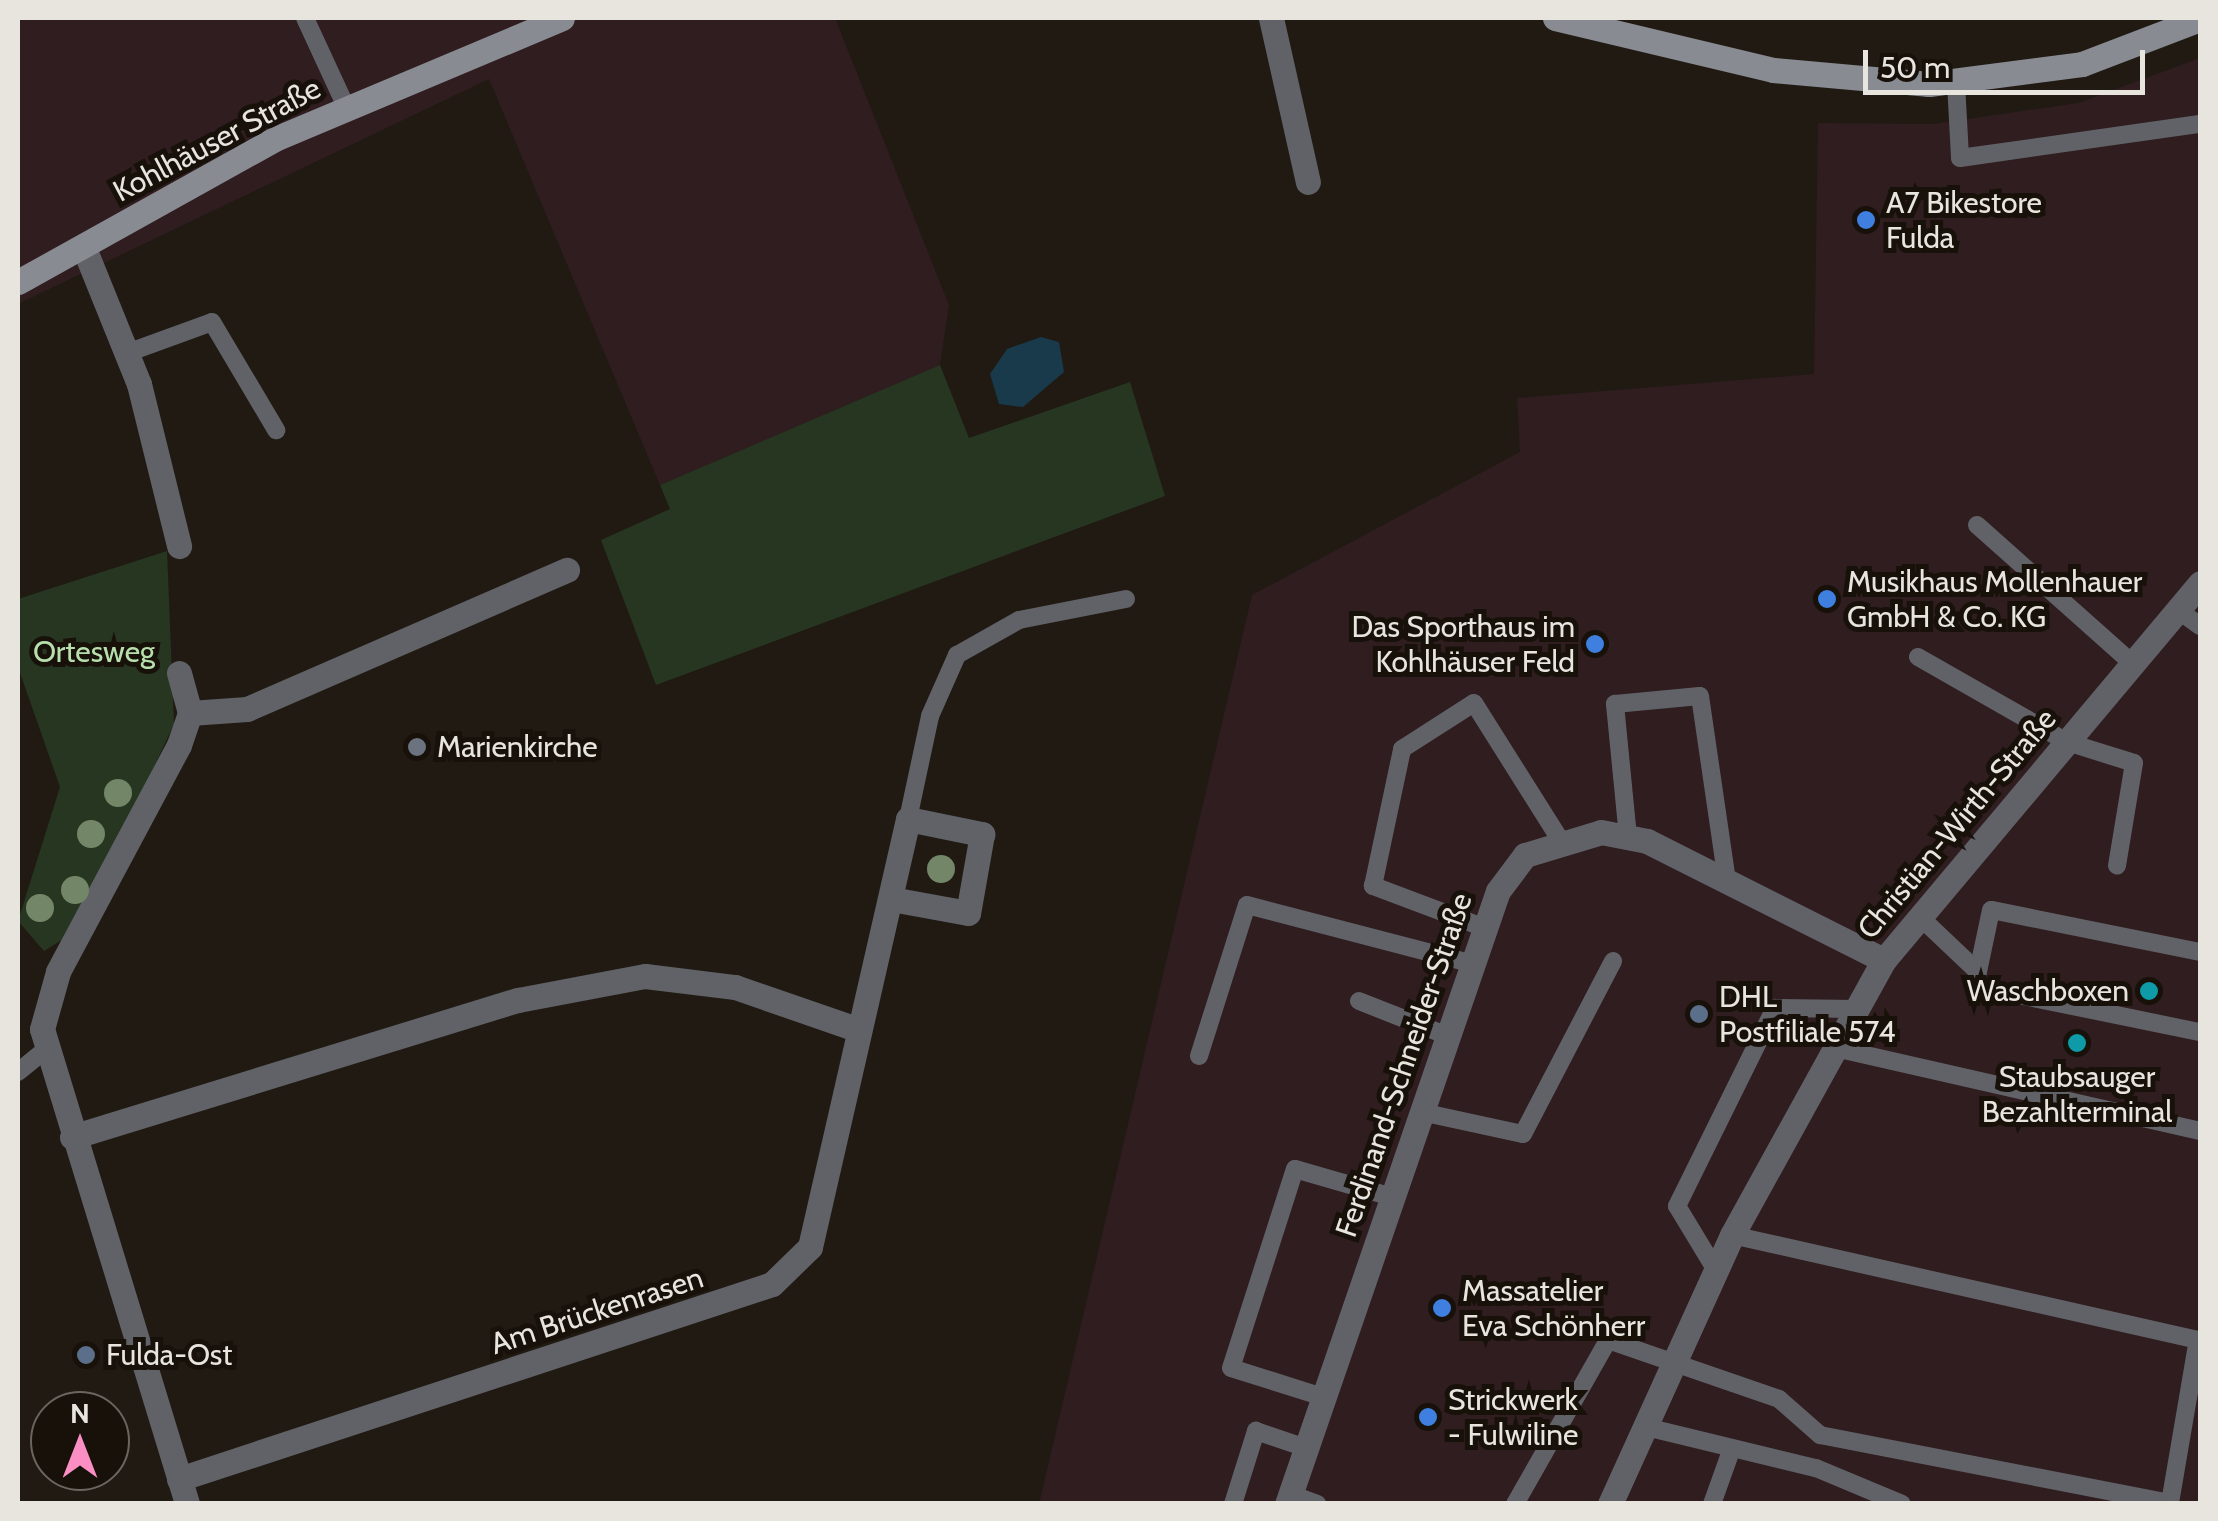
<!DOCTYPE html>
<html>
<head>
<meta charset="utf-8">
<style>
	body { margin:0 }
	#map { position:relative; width:2218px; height:1521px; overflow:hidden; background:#201a13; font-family:Cabin,sans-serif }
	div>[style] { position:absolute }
	.commercial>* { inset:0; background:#2f1d1f }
	.green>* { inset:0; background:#263621 }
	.water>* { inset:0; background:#183a4b }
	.service>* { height:18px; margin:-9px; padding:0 9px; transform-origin:9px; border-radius:9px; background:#616267 }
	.minor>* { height:25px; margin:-12.5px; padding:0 12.5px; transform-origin:12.5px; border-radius:12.5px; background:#616267 }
	.secondary>* { height:25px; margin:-12.5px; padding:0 12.5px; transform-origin:12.5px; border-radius:12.5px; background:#898b92 }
	.trees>* { width:28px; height:28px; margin:-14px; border-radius:50%; background:#738668 }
	.dots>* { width:28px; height:28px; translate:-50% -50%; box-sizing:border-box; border:5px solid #17110a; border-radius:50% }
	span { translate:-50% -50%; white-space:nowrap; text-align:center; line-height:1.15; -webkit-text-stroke:10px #17110a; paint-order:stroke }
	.street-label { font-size:30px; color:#e8e4de }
	.poi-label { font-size:30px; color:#e8e4de }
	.left { translate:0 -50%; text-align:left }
	.right { translate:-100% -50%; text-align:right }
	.park-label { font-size:30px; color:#b7dfad }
	.frame { position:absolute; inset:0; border:20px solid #e8e4de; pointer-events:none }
	.north { position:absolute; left:30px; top:1391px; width:100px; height:100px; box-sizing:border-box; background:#17110a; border:2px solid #6b655f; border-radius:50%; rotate:0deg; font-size:28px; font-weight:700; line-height:40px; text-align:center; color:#e8e4de }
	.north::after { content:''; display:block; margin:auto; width:35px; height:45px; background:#fb8fc4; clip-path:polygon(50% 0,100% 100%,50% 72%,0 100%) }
	.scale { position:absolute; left:1863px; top:50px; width:282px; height:45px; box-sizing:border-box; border:5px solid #e8e4de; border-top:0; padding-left:12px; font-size:30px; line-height:35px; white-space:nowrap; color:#e8e4de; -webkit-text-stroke:8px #17110a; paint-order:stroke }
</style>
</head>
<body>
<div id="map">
	<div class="commercial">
		<div style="clip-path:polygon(18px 18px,835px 18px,949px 305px,940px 365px,660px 485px,489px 79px,18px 304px)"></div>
		<div style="clip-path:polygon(2200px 58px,2200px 1503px,1039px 1504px,1252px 595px,1520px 452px,1517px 398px,1814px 374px,1818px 123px,1933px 124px,2078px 103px)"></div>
	</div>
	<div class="green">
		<div style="clip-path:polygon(940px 365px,969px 438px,1130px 382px,1165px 496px,656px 685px,601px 540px,670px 509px,660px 485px)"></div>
		<div style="clip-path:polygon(167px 551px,174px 724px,78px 930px,44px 951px,18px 921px,60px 787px,18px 667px,18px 599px)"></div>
	</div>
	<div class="water">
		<div style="clip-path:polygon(1041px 337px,1059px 342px,1064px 372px,1023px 407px,999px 404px,990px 374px,1007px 349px)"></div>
	</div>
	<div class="service">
		<div style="left:305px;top:18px;width:100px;rotate:65.2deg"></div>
		<div style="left:1956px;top:83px;width:75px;rotate:86.9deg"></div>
		<div style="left:1960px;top:158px;width:242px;rotate:-8.1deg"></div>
		<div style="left:127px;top:353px;width:90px;rotate:-20deg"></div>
		<div style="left:212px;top:322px;width:126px;rotate:59.3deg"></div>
		<div style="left:1977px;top:525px;width:209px;rotate:41.7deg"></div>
		<div style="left:2178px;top:610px;width:27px;rotate:36deg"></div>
		<div style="left:1918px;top:657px;width:172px;rotate:29.7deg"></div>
		<div style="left:2067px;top:742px;width:70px;rotate:17.4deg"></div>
		<div style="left:2134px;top:763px;width:104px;rotate:99.4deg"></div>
		<div style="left:908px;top:819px;width:105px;rotate:-77.9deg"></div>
		<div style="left:930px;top:716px;width:67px;rotate:-66.1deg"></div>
		<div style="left:957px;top:655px;width:71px;rotate:-29.4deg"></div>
		<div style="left:1019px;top:620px;width:109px;rotate:-11.1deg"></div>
		<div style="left:1628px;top:837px;width:134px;rotate:-95.6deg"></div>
		<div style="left:1615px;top:704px;width:85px;rotate:-5.4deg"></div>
		<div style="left:1700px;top:696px;width:187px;rotate:81.7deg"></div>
		<div style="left:1919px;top:916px;width:80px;rotate:43.5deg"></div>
		<div style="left:1485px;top:928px;width:120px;rotate:-159.4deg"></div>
		<div style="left:1373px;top:886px;width:140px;rotate:-78deg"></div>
		<div style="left:1402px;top:749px;width:85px;rotate:-32.6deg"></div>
		<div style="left:1474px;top:703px;width:160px;rotate:57.8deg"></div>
		<div style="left:2200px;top:952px;width:213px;rotate:-168.6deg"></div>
		<div style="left:1991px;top:910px;width:78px;rotate:101.9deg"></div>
		<div style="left:1975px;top:986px;width:230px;rotate:11.6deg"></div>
		<div style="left:1359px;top:1001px;width:96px;rotate:21.5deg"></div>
		<div style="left:1835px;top:1048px;width:374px;rotate:12.8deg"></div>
		<div style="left:1199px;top:1056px;width:158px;rotate:-72.4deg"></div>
		<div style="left:1247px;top:905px;width:234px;rotate:14.6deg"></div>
		<div style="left:18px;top:1072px;width:33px;rotate:-39deg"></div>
		<div style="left:1421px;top:1112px;width:104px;rotate:12.2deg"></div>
		<div style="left:1523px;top:1134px;width:195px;rotate:-62.5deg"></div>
		<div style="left:1717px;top:1272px;width:77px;rotate:-121.2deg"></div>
		<div style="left:1677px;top:1206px;width:221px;rotate:-63.7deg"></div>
		<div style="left:1775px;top:1008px;width:82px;rotate:0.7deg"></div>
		<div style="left:1323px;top:1397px;width:96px;rotate:-162.5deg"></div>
		<div style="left:1231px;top:1368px;width:209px;rotate:-72.2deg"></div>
		<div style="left:1295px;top:1169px;width:101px;rotate:16.1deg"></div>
		<div style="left:1646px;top:1427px;width:175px;rotate:13.6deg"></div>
		<div style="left:1816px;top:1468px;width:93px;rotate:22.7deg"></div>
		<div style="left:1290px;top:1494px;width:29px;rotate:20deg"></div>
		<div style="left:1233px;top:1504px;width:77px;rotate:-72.5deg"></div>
		<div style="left:1256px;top:1431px;width:53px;rotate:18.8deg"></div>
		<div style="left:1515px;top:1504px;width:189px;rotate:-60.4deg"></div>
		<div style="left:1608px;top:1340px;width:181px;rotate:19deg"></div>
		<div style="left:1779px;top:1399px;width:55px;rotate:41.3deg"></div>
		<div style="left:1820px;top:1435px;width:357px;rotate:11deg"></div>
		<div style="left:2170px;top:1503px;width:165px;rotate:-80.3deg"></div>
		<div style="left:2198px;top:1340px;width:478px;rotate:-167.3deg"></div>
		<div style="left:1712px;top:1504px;width:56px;rotate:-70.3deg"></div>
	</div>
	<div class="minor">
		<div style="left:1271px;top:18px;width:168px;rotate:77.3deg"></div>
		<div style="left:84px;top:248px;width:147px;rotate:68deg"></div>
		<div style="left:139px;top:384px;width:167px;rotate:76.1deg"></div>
		<div style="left:179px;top:673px;width:41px;rotate:74.6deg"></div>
		<div style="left:190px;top:713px;width:34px;rotate:109deg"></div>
		<div style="left:179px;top:745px;width:257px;rotate:118.1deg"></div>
		<div style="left:58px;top:972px;width:59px;rotate:105.7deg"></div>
		<div style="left:42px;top:1029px;width:497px;rotate:73deg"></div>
		<div style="left:190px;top:713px;width:57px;rotate:-4deg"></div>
		<div style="left:247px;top:709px;width:349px;rotate:-23.5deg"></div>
		<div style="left:72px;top:1137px;width:467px;rotate:-17.1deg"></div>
		<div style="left:518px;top:1000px;width:129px;rotate:-10.7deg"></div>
		<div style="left:645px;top:976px;width:91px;rotate:7deg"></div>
		<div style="left:735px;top:987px;width:128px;rotate:19.1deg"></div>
		<div style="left:179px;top:1479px;width:624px;rotate:-18.2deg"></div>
		<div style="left:772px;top:1284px;width:53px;rotate:-44.2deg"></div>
		<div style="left:810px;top:1247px;width:439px;rotate:-77.1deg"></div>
		<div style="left:908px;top:819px;width:76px;rotate:11.5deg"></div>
		<div style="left:982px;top:834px;width:80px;rotate:100deg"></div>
		<div style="left:968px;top:913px;width:78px;rotate:-169.7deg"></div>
		<div style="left:1287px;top:1504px;width:648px;rotate:-71.01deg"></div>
		<div style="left:1498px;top:891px;width:45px;rotate:-53.1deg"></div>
		<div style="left:1525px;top:855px;width:79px;rotate:-16.8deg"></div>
		<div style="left:1601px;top:832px;width:47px;rotate:11.1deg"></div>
		<div style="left:1647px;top:841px;width:265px;rotate:26.7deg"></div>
		<div style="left:1610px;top:1504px;width:295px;rotate:-65.6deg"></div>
		<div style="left:1732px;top:1235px;width:314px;rotate:-61.1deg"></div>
		<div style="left:1884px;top:960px;width:492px;rotate:-50deg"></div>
	</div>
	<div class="secondary">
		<div style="left:1555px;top:18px;width:224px;rotate:13.4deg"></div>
		<div style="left:1773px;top:70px;width:157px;rotate:5.1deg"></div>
		<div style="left:1929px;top:84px;width:154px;rotate:-7.4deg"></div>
		<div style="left:2082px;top:64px;width:126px;rotate:-20.9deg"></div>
		<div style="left:18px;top:282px;width:296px;rotate:-29.1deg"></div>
		<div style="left:277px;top:138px;width:309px;rotate:-22.8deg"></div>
	</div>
	<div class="trees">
		<div style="left:118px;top:793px"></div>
		<div style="left:91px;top:834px"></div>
		<div style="left:941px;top:869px"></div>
		<div style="left:75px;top:890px"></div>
		<div style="left:40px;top:908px"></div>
	</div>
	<div class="dots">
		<div style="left:1866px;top:220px;background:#3f7fe0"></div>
		<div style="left:1827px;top:599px;background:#3f7fe0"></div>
		<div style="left:1595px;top:644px;background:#3f7fe0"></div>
		<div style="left:417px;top:747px;background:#6b7280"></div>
		<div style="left:2149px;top:991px;background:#0f9aa8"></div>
		<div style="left:1699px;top:1014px;background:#5c6f8a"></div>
		<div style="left:2077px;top:1043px;background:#0f9aa8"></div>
		<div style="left:1442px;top:1308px;background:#3f7fe0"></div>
		<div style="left:86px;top:1355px;background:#5c6f8a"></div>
		<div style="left:1428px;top:1417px;background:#3f7fe0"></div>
	</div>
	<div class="street-label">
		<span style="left:217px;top:140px;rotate:-28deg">Kohlhäuser Straße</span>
		<span style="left:1957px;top:824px;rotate:-50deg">Christian-Wirth-Straße</span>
		<span style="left:1404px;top:1065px;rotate:-71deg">Ferdinand-Schneider-Straße</span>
		<span style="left:597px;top:1311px;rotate:-18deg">Am Brückenrasen</span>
	</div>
	<div class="poi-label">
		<span class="left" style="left:1886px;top:220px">A7 Bikestore<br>Fulda</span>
		<span class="left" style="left:1847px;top:599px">Musikhaus Mollenhauer<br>GmbH &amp; Co. KG</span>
		<span class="right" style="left:1575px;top:644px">Das Sporthaus im<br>Kohlhäuser Feld</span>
		<span class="left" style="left:437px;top:747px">Marienkirche</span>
		<span class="right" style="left:2129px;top:991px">Waschboxen</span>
		<span class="left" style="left:1719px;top:1014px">DHL<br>Postfiliale 574</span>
		<span style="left:2077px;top:1094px">Staubsauger<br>Bezahlterminal</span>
		<span class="left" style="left:1462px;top:1308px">Massatelier<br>Eva Schönherr</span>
		<span class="left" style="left:106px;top:1355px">Fulda-Ost</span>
		<span class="left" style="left:1448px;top:1417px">Strickwerk<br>- Fulwiline</span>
	</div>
	<div class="park-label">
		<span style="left:94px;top:652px">Ortesweg</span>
	</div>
	<div class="frame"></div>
	<div class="north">N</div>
	<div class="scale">50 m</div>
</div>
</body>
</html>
